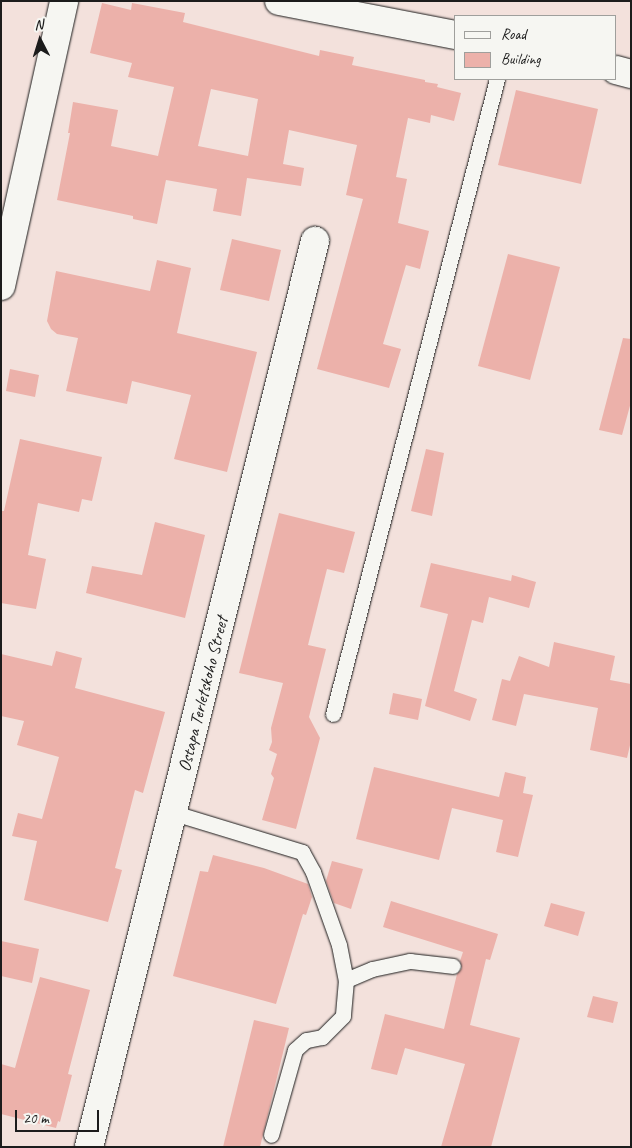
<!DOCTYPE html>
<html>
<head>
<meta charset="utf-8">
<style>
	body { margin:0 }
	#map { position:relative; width:632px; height:1148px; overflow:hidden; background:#f3e1dc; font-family:Caveat,sans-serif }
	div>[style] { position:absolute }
	.building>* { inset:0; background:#ecb1aa }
	.roads { filter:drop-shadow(0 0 1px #1c1c1c) drop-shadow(0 0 1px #1c1c1c) }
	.lane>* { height:15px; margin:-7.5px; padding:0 7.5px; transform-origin:7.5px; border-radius:7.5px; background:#f6f6f2 }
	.street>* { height:28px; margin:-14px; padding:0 14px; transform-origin:14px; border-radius:14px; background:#f6f6f2 }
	span { translate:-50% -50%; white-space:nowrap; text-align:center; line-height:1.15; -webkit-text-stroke:4px #f6f6f2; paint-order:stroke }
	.street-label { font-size:18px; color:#1c1c1c }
	.frame { position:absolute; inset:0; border:2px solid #1c1c1c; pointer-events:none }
	.legend { position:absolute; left:454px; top:15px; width:162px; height:65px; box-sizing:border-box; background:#f6f6f2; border:1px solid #9f9f9c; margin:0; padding:6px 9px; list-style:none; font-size:15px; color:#1c1c1c }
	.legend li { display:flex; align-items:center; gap:10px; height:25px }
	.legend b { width:25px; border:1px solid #9f9f9c }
	.north { position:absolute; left:15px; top:15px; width:50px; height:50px; -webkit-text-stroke:4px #f6f6f2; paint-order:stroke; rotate:355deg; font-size:14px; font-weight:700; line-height:20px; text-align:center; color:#1c1c1c }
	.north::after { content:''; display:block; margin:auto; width:18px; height:22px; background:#1c1c1c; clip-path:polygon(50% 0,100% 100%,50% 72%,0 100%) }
	.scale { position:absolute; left:15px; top:1110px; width:84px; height:22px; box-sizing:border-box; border:2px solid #1c1c1c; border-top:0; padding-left:6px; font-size:15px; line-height:18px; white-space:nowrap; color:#1c1c1c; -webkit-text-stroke:4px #f6f6f2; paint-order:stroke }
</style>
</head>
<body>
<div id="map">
	<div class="building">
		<div style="clip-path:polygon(evenodd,102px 3px,131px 10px,132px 3px,185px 13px,183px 22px,319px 56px,320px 50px,354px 57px,352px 65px,425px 80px,425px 82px,438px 84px,437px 87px,461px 93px,454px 121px,431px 115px,430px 123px,408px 118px,396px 177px,407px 179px,398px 223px,429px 231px,420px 269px,406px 265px,383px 344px,401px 349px,389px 388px,317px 369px,363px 199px,346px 195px,357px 145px,289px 130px,283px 164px,304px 168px,301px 186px,247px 178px,241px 216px,213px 211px,217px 189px,166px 180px,157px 224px,133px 219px,133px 216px,57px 200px,70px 133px,68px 133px,73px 102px,118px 110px,111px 146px,158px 156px,174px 87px,128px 77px,132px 63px,90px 53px,102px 3px,211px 89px,258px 99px,248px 156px,198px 146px,211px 89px)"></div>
		<div style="clip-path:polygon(516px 90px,598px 109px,581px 184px,498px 165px)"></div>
		<div style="clip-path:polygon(232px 239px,281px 250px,269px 301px,220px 290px)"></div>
		<div style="clip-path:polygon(508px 254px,560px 267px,530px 380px,478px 366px)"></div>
		<div style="clip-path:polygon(157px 260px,191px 268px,177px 333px,257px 352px,227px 472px,174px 459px,191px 395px,132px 381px,127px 404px,66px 391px,78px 338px,57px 334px,51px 329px,47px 321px,56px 271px,150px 291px)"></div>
		<div style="clip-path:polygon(623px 338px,631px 339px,631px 402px,622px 435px,599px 430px)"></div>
		<div style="clip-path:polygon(10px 369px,39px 375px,35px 397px,6px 391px)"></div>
		<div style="clip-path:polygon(20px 439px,102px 457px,92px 501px,82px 499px,79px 512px,38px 503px,28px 555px,46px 559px,36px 609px,1px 603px,1px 511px,4px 511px)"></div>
		<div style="clip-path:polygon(426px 449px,444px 453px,432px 516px,411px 511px)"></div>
		<div style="clip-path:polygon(279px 513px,355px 532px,344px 573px,327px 569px,308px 645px,326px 649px,309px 717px,320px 738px,296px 829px,262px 820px,274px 778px,271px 774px,277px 754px,269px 750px,272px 742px,271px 728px,283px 683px,239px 673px)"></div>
		<div style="clip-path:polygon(155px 522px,205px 535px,185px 618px,86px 593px,92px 566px,142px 575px)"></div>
		<div style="clip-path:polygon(431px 563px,511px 581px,512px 575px,536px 582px,529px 608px,489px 597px,483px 623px,472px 620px,454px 691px,477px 699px,470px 721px,425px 706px,448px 614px,420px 607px)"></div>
		<div style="clip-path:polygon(554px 642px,615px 656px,610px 680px,631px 684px,631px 741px,627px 758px,590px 750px,598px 708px,524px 694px,516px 726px,492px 720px,502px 679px,510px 681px,519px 656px,549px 667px)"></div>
		<div style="clip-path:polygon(56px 651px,82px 658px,75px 688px,165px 712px,143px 793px,135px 790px,115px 868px,122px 870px,108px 922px,24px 900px,37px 841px,12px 836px,18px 813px,42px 819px,59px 757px,17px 745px,24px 721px,1px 716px,1px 654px,52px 666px)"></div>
		<div style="clip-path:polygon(393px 693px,422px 699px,418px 720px,389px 714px)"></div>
		<div style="clip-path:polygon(374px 767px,499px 797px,505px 772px,526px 777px,523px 793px,533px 795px,518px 857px,496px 852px,503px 820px,452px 808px,439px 860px,356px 839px)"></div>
		<div style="clip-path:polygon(213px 855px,264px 868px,308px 884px,312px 897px,306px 915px,303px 914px,276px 1004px,173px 976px,200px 871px,208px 872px)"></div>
		<div style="clip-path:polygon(332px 861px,363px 869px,351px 909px,334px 903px,326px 881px)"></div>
		<div style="clip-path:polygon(391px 901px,498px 934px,490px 960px,486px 959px,470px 1025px,520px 1038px,491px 1147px,441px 1147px,465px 1064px,405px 1048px,397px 1075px,371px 1069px,385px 1014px,444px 1029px,457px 974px,462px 968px,460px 961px,463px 952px,383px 927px)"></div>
		<div style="clip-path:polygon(551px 903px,585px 912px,578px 936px,544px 926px)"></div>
		<div style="clip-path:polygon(1px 941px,39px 949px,32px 983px,1px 976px)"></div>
		<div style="clip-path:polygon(40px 977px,90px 990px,68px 1074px,72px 1075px,60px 1122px,58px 1121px,56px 1128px,1px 1114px,1px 1064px,15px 1068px)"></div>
		<div style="clip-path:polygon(593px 996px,618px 1002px,613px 1023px,587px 1017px)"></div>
		<div style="clip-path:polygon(254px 1020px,289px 1028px,260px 1147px,223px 1147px)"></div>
	</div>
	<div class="roads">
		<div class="lane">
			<div style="left:333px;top:714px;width:656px;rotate:-75.52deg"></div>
			<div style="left:174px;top:813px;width:134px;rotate:16.9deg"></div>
			<div style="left:302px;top:852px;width:23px;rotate:61deg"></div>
			<div style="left:313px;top:872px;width:77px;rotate:70.4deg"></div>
			<div style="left:339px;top:945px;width:36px;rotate:79deg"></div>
			<div style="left:346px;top:980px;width:36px;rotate:95deg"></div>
			<div style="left:343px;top:1016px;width:30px;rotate:135deg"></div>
			<div style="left:322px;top:1037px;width:16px;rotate:169deg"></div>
			<div style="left:306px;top:1040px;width:15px;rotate:138deg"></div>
			<div style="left:295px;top:1050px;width:88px;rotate:105.8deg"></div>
			<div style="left:346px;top:980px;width:28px;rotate:-23deg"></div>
			<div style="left:372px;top:969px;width:39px;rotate:-12deg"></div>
			<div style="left:410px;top:961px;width:43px;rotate:6.6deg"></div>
		</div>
		<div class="street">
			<div style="left:279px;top:1px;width:180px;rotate:10.9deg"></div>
			<div style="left:616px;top:70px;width:16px;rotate:15deg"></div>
			<div style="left:1px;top:286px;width:292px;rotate:-77.5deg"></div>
			<div style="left:89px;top:1147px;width:934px;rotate:-75.99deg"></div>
		</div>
	</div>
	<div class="street-label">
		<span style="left:203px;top:694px;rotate:-76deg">Ostapa Terletskoho Street</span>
	</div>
	<div class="frame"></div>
	<ul class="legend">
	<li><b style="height:6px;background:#f6f6f2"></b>Road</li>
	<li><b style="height:14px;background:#ecb1aa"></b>Building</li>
	</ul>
	<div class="north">N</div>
	<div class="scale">20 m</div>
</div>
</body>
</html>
